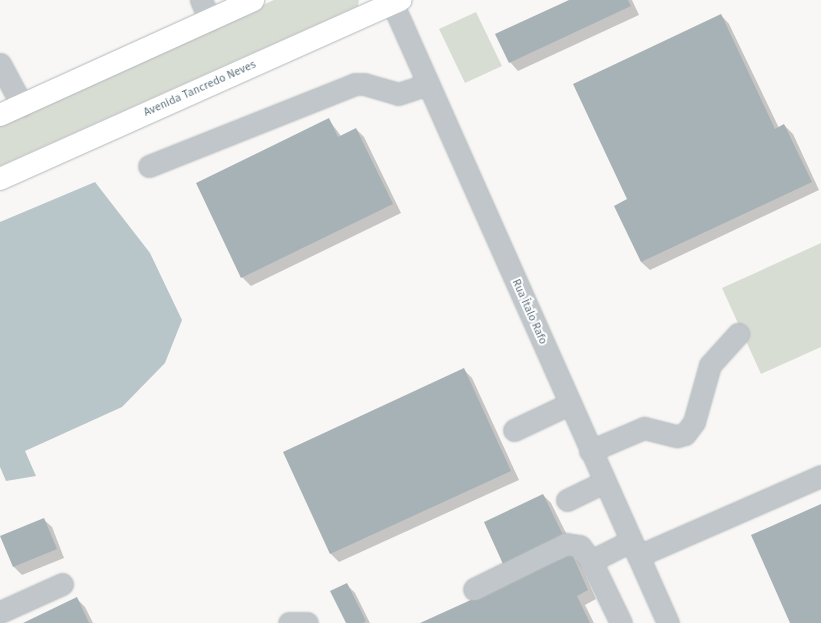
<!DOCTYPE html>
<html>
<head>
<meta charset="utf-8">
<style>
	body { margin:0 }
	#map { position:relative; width:821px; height:623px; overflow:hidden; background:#f8f7f5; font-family:"Fira Sans",sans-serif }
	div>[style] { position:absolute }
	.green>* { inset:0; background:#d8ddd4 }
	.water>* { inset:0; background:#b8c6c9 }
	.shadow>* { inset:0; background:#0003 }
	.building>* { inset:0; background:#a7b2b6 }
	.roads { filter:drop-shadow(0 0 1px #b2b8bb) drop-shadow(0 0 1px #b2b8bb) }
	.minor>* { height:21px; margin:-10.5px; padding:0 10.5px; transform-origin:10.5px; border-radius:10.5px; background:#c0c6c9 }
	.major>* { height:22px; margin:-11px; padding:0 11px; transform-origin:11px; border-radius:11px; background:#fff }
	span { translate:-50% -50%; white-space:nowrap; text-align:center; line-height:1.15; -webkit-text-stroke:4px #fff; paint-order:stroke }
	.street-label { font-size:11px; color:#627680 }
</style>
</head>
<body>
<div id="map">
	<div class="green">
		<div style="clip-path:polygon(274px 0,359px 0,358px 6px,0 166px,0 125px)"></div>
		<div style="clip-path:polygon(476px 12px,502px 66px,465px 83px,439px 29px)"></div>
		<div style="clip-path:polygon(821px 243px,821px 347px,761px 374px,722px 288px)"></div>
	</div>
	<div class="water">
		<div style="clip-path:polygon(95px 182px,150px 253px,182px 320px,165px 363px,122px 407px,25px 451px,36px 476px,6px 481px,0 467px,0 222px)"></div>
	</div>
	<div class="shadow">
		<div style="clip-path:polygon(571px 0,632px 0,639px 15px,518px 71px,510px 62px)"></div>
		<div style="clip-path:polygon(721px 15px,729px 24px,779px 128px,784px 125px,793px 134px,819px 190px,650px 270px,641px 262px)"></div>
		<div style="clip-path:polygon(329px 120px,341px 136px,356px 129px,364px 137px,401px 213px,251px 286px,242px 277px)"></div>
		<div style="clip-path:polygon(464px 370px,472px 378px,519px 480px,339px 562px,331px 554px,284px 452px)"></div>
		<div style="clip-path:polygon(543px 495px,551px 503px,571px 543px,512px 571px)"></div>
		<div style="clip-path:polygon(43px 519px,52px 527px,64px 558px,22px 575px,14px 567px,1px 536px)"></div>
		<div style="clip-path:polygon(571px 555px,580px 563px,596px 599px,585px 605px,594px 623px,423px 623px)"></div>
		<div style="clip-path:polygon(346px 584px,355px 593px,370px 623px,347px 623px)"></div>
		<div style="clip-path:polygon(77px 599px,85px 607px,93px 623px,25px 623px)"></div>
	</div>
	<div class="building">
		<div style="clip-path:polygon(569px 0,628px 0,631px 6px,509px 63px,495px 34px)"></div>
		<div style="clip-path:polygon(721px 14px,775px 129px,784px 124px,812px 182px,641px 262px,614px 206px,627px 199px,573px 84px)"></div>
		<div style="clip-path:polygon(329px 118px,338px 137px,356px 128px,393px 204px,241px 278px,196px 183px)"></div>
		<div style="clip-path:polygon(464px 368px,511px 471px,330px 554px,283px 452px)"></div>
		<div style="clip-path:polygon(543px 494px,563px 535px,503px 564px,484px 522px)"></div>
		<div style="clip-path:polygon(821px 504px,821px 623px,790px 623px,751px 535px)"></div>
		<div style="clip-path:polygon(44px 518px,57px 549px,13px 567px,0 536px)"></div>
		<div style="clip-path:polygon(572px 554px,588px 590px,577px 596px,590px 623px,420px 623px)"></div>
		<div style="clip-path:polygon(347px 583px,366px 621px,363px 623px,346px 623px,330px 591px)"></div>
		<div style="clip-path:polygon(77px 597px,89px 623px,23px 623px)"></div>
	</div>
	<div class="roads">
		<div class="minor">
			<div style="left:201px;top:0;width:22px;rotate:66deg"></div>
			<div style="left:391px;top:0;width:682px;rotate:66.03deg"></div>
			<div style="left:0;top:64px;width:47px;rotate:61.8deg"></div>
			<div style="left:149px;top:166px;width:222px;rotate:-21.7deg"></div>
			<div style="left:355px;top:84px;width:9px"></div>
			<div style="left:364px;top:84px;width:35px;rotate:16deg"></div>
			<div style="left:398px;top:94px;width:32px;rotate:-18deg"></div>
			<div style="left:514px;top:430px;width:61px;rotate:-25.3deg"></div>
			<div style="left:590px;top:451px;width:59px;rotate:-23.1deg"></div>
			<div style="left:644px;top:428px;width:34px;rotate:14deg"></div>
			<div style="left:677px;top:436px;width:8px;rotate:-14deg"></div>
			<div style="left:685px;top:434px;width:15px;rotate:-53deg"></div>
			<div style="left:694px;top:422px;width:59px;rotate:-74.3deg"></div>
			<div style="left:710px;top:365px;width:42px;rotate:-47.9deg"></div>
			<div style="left:567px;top:500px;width:41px;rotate:-25.9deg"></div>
			<div style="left:638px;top:556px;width:200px;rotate:-23.6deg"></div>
			<div style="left:474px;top:589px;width:102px;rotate:-26.3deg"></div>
			<div style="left:565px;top:544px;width:15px;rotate:8deg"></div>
			<div style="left:580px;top:546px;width:19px;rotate:54deg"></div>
			<div style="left:0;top:612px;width:68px;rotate:-24.3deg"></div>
			<div style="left:289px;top:623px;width:18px"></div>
			<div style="left:621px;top:623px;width:69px;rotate:-115.8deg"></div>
			<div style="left:591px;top:561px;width:45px;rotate:-26.6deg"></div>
		</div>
		<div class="major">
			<div style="left:0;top:115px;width:278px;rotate:-24.4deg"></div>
			<div style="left:0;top:179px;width:439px;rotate:-24.1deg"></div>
		</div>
	</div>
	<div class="street-label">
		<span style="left:200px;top:89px;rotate:-24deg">Avenida Tancredo Neves</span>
		<span style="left:529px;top:312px;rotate:66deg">Rua Ítalo Rafo</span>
	</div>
</div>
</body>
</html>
